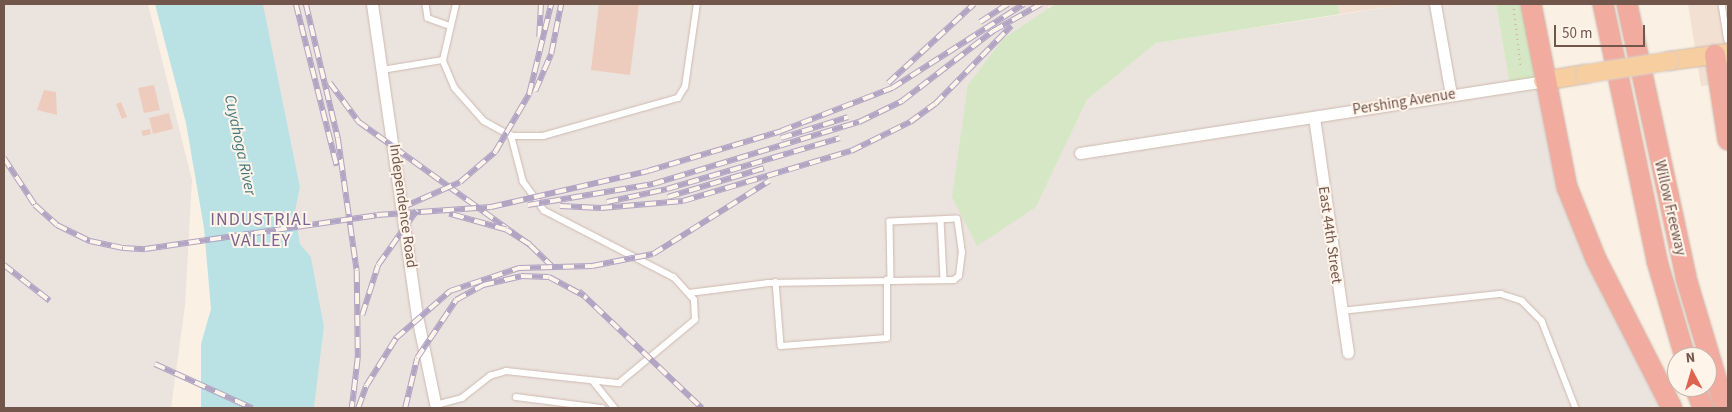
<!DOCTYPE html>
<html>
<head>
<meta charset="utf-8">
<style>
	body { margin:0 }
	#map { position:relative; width:1732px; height:412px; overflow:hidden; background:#fbf0e4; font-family:"Source Sans 3",sans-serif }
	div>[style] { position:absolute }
	.residential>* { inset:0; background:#f2e1d3 }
	.industrial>* { inset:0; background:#ebe3de }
	.green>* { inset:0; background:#d5e7c4 }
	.water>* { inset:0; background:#bae1e3 }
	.building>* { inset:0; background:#eeccbd }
	.path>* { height:2px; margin-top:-1px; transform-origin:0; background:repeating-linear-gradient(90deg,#d3b0a1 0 1px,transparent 0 5px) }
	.roads { filter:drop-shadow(0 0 1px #ceb9ae) drop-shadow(0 0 1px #ceb9ae) }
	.service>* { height:5.5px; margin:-2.75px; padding:0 2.75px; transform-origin:2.75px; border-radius:2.75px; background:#fff }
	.minor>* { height:11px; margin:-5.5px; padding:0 5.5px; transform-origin:5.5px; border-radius:5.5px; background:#fff }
	.primary>* { height:18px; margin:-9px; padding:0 9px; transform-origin:9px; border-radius:9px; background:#f6cea0 }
	.motorway>* { height:20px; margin:-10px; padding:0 10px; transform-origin:10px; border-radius:10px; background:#f1ac9f }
	.rail>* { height:5.5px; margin-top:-2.75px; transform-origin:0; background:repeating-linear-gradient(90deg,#fef4ea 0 11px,#b2a4c3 0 22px); box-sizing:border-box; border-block:1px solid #b2a4c3 }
	.bridges { filter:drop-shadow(0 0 1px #d8cfcd) drop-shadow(0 0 1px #d8cfcd) }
	.primary-bridge>* { height:18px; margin:-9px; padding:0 9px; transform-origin:9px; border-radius:9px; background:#f6cea0 }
	span { translate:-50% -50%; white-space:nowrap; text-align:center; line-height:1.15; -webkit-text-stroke:4px #fef4ea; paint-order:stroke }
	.street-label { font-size:15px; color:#72554b }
	.water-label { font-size:16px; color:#43797d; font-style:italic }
	.quarter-label { font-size:18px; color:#7b638e; letter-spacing:1px }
	.frame { position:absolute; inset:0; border:5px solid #72554b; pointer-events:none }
	.north { position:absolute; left:1667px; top:347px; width:50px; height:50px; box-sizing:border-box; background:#fef4ea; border:1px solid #c6b4aa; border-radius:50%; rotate:354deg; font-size:14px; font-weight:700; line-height:20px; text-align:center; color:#72554b }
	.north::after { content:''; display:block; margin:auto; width:18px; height:22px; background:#de6350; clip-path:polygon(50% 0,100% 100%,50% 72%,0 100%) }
	.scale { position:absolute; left:1554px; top:25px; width:91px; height:22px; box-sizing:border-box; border:2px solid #72554b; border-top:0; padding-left:6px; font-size:15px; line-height:18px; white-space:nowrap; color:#72554b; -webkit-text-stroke:4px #fef4ea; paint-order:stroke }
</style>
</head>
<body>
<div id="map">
	<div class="residential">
		<div style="clip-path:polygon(1338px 4px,1410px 4px,1340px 14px)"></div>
		<div style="clip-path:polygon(1688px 4px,1728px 4px,1728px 83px,1701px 86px)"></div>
	</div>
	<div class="industrial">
		<div style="clip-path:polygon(4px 4px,148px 4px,192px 180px,185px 306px,171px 408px,4px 408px)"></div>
		<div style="clip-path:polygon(263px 4px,1055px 4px,1048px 7px,1036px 207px,1087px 100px,1156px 43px,1409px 4px,1496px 4px,1510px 86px,1543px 81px,1567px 187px,1672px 408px,314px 408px,324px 327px,311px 257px,300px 244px,295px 212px,300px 187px)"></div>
	</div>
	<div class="green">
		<div style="clip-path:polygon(1055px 4px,1338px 4px,1340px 14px,1156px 43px,1087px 100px,1036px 207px,977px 246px,952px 197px,968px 85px,1003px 39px)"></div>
		<div style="clip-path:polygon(1496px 4px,1531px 4px,1543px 81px,1510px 86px)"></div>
	</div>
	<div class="water">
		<div style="clip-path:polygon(155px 4px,263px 4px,300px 187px,295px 212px,300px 244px,311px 257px,324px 327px,314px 408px,201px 408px,201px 344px,211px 309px,204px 228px,186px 123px)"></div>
	</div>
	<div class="building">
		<div style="clip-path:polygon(599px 4px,639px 4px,630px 75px,591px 70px)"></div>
		<div style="clip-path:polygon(154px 85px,160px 110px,144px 113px,138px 88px)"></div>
		<div style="clip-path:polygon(44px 90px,56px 92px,57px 115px,37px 110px)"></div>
		<div style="clip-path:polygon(121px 102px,127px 117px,122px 119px,116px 104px)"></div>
		<div style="clip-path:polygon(169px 113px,173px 129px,153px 134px,149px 118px)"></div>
		<div style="clip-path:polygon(150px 129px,151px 134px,143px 136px,141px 131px)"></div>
	</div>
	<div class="path">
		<div style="left:1513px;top:4px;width:64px;rotate:82.9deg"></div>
	</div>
	<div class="roads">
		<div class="service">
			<div style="left:426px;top:4px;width:14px;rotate:82deg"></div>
			<div style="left:428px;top:18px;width:20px;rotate:20deg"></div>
			<div style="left:1722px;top:4px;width:36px;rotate:81deg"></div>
			<div style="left:443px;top:60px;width:57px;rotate:-76.9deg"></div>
			<div style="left:382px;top:70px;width:62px;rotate:-9.3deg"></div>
			<div style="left:443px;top:60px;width:30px;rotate:67deg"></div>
			<div style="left:455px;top:88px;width:44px;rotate:48.7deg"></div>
			<div style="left:484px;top:121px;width:31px;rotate:29deg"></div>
			<div style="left:511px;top:136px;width:32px"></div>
			<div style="left:543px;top:136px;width:140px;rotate:-15.7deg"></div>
			<div style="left:678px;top:98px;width:13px;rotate:-58deg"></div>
			<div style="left:685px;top:87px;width:84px;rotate:-81.8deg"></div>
			<div style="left:941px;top:220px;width:60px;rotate:87.1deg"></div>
			<div style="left:776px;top:282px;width:64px;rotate:85.5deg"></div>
			<div style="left:781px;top:346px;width:106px;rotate:-4.3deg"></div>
			<div style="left:887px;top:338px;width:58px;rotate:-90deg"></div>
			<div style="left:689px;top:293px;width:80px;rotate:-7.2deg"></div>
			<div style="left:768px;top:283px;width:186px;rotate:-0.9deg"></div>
			<div style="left:954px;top:280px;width:6px;rotate:-39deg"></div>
			<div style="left:959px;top:276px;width:23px;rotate:-83deg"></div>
			<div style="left:962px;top:253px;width:34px;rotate:-98deg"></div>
			<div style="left:957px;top:219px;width:67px;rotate:177.4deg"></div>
			<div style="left:890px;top:222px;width:58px;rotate:89deg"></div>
			<div style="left:1341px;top:311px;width:161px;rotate:-6.1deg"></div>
			<div style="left:1501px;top:294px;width:22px;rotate:18deg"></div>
			<div style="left:1522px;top:301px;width:28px;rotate:45deg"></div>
			<div style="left:1542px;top:321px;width:93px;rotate:68.7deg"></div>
			<div style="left:593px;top:381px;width:35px;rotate:51deg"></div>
			<div style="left:516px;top:397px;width:87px;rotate:7.3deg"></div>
			<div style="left:436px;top:405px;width:27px;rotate:-15deg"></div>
			<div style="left:462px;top:398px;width:36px;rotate:-38deg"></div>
			<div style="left:490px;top:376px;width:17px;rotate:-17deg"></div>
			<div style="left:506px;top:371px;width:114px;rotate:6.1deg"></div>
			<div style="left:619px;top:383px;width:99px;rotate:-39.7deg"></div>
			<div style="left:695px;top:320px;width:20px;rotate:-93deg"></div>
			<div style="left:694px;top:300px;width:30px;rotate:-132deg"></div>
			<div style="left:674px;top:278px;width:146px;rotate:-152.7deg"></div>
			<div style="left:544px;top:211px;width:36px;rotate:-126deg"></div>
			<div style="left:523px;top:182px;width:48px;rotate:-104.6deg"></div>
		</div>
		<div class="minor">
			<div style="left:372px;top:4px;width:315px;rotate:81.8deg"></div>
			<div style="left:417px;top:316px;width:94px;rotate:78.3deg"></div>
			<div style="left:1435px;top:4px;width:92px;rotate:80deg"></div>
			<div style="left:1314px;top:117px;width:238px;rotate:81.8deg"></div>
			<div style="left:1080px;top:153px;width:469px;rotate:-8.8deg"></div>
		</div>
		<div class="primary">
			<div style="left:1669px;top:61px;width:60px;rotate:-7.7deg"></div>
			<div style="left:1543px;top:81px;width:43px;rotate:-9.5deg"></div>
		</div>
		<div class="motorway">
			<div style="left:1531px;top:4px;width:187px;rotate:78.9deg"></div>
			<div style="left:1567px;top:187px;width:78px;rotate:68.1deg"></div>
			<div style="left:1596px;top:259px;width:167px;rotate:63deg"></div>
			<div style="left:1603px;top:4px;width:263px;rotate:78.1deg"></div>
			<div style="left:1657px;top:261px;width:100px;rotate:73.7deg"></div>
			<div style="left:1627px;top:4px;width:280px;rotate:77.8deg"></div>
			<div style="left:1686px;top:278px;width:136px;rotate:73.3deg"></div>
			<div style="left:1715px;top:55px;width:86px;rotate:81.3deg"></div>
			<div style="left:1695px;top:387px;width:22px;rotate:69deg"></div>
		</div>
	</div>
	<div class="rail">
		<div style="left:296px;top:4px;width:167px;rotate:75.8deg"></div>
		<div style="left:306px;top:4px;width:138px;rotate:76.6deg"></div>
		<div style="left:338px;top:138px;width:134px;rotate:81.9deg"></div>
		<div style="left:357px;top:271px;width:87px;rotate:89.3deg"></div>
		<div style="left:358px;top:358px;width:50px;rotate:96.8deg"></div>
		<div style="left:980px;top:22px;width:33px;rotate:-33deg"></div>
		<div style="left:539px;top:37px;width:33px;rotate:-87deg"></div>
		<div style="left:330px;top:83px;width:49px;rotate:53.4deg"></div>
		<div style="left:359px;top:122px;width:211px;rotate:35.7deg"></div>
		<div style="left:530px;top:245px;width:28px;rotate:-148deg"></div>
		<div style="left:506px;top:230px;width:59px;rotate:-164.3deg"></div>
		<div style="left:888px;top:83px;width:117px;rotate:-42.6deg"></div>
		<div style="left:535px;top:91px;width:40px;rotate:-66.6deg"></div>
		<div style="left:551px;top:54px;width:51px;rotate:-78.7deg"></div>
		<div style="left:781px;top:138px;width:70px;rotate:-17.4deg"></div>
		<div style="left:4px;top:158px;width:56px;rotate:56.6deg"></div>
		<div style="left:35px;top:205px;width:30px;rotate:42deg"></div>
		<div style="left:57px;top:225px;width:37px;rotate:26deg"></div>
		<div style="left:90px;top:241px;width:34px;rotate:12deg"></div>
		<div style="left:123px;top:248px;width:22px;rotate:3deg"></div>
		<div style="left:145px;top:249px;width:234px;rotate:-8.3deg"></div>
		<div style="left:377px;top:215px;width:114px;rotate:-4deg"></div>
		<div style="left:491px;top:207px;width:161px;rotate:-12.9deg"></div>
		<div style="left:648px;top:171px;width:139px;rotate:-16.7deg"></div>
		<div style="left:781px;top:131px;width:119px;rotate:-21.2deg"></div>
		<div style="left:892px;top:88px;width:156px;rotate:-32.5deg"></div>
		<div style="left:668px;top:197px;width:100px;rotate:-16.8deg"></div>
		<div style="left:607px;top:202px;width:61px;rotate:-12.2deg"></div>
		<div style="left:667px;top:189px;width:180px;rotate:-16.4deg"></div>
		<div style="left:528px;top:205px;width:127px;rotate:-9.5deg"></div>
		<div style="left:653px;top:184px;width:215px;rotate:-16.8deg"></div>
		<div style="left:859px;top:122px;width:48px;rotate:-26deg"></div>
		<div style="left:902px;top:101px;width:115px;rotate:-37.6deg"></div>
		<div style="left:993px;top:31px;width:55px;rotate:-29.4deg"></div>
		<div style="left:560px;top:206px;width:41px;rotate:2.8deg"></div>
		<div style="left:601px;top:208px;width:82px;rotate:-4.9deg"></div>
		<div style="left:683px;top:201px;width:175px;rotate:-16.6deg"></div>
		<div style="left:851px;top:151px;width:66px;rotate:-26.2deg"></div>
		<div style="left:910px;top:122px;width:31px;rotate:-36deg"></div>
		<div style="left:935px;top:104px;width:109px;rotate:-45.7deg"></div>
		<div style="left:401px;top:208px;width:64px;rotate:-23.8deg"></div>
		<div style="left:460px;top:182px;width:46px;rotate:-40.6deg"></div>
		<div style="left:495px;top:152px;width:67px;rotate:-59.6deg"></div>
		<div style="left:529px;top:94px;width:93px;rotate:-76.3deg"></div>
		<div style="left:530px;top:245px;width:32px;rotate:44deg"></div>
		<div style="left:4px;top:265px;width:58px;rotate:38deg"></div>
		<div style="left:579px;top:291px;width:170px;rotate:43.6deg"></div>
		<div style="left:362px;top:315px;width:52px;rotate:-72.3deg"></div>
		<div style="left:378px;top:265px;width:67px;rotate:-54.7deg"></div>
		<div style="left:155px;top:364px;width:107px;rotate:24.4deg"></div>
		<div style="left:358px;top:408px;width:23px;rotate:-70deg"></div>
		<div style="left:366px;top:386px;width:57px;rotate:-58deg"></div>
		<div style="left:396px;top:338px;width:72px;rotate:-41deg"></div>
		<div style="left:450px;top:291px;width:73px;rotate:-18.4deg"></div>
		<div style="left:519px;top:268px;width:73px;rotate:-1.6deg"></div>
		<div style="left:592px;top:266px;width:62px;rotate:-11.1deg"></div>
		<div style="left:653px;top:254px;width:137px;rotate:-32.2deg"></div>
		<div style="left:405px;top:408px;width:51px;rotate:-76.5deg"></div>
		<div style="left:417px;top:358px;width:70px;rotate:-56.1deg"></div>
		<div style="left:456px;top:300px;width:31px;rotate:-29deg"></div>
		<div style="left:483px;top:285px;width:39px;rotate:-13deg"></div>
		<div style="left:521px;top:276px;width:28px;rotate:2deg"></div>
		<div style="left:549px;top:277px;width:40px;rotate:28deg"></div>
	</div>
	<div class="bridges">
		<div class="primary-bridge">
			<div style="left:1585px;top:74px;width:85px;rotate:-8.8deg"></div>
		</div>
	</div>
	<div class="street-label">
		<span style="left:1404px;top:102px;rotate:-9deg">Pershing Avenue</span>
		<span style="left:403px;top:206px;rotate:82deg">Independence Road</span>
		<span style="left:1670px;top:208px;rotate:77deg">Willow Freeway</span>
		<span style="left:1330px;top:235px;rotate:82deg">East 44th Street</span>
	</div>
	<div class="water-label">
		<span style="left:240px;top:145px;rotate:78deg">Cuyahoga River</span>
	</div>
	<div class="quarter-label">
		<span style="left:261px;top:231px">INDUSTRIAL<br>VALLEY</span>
	</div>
	<div class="frame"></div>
	<div class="north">N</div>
	<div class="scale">50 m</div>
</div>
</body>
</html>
